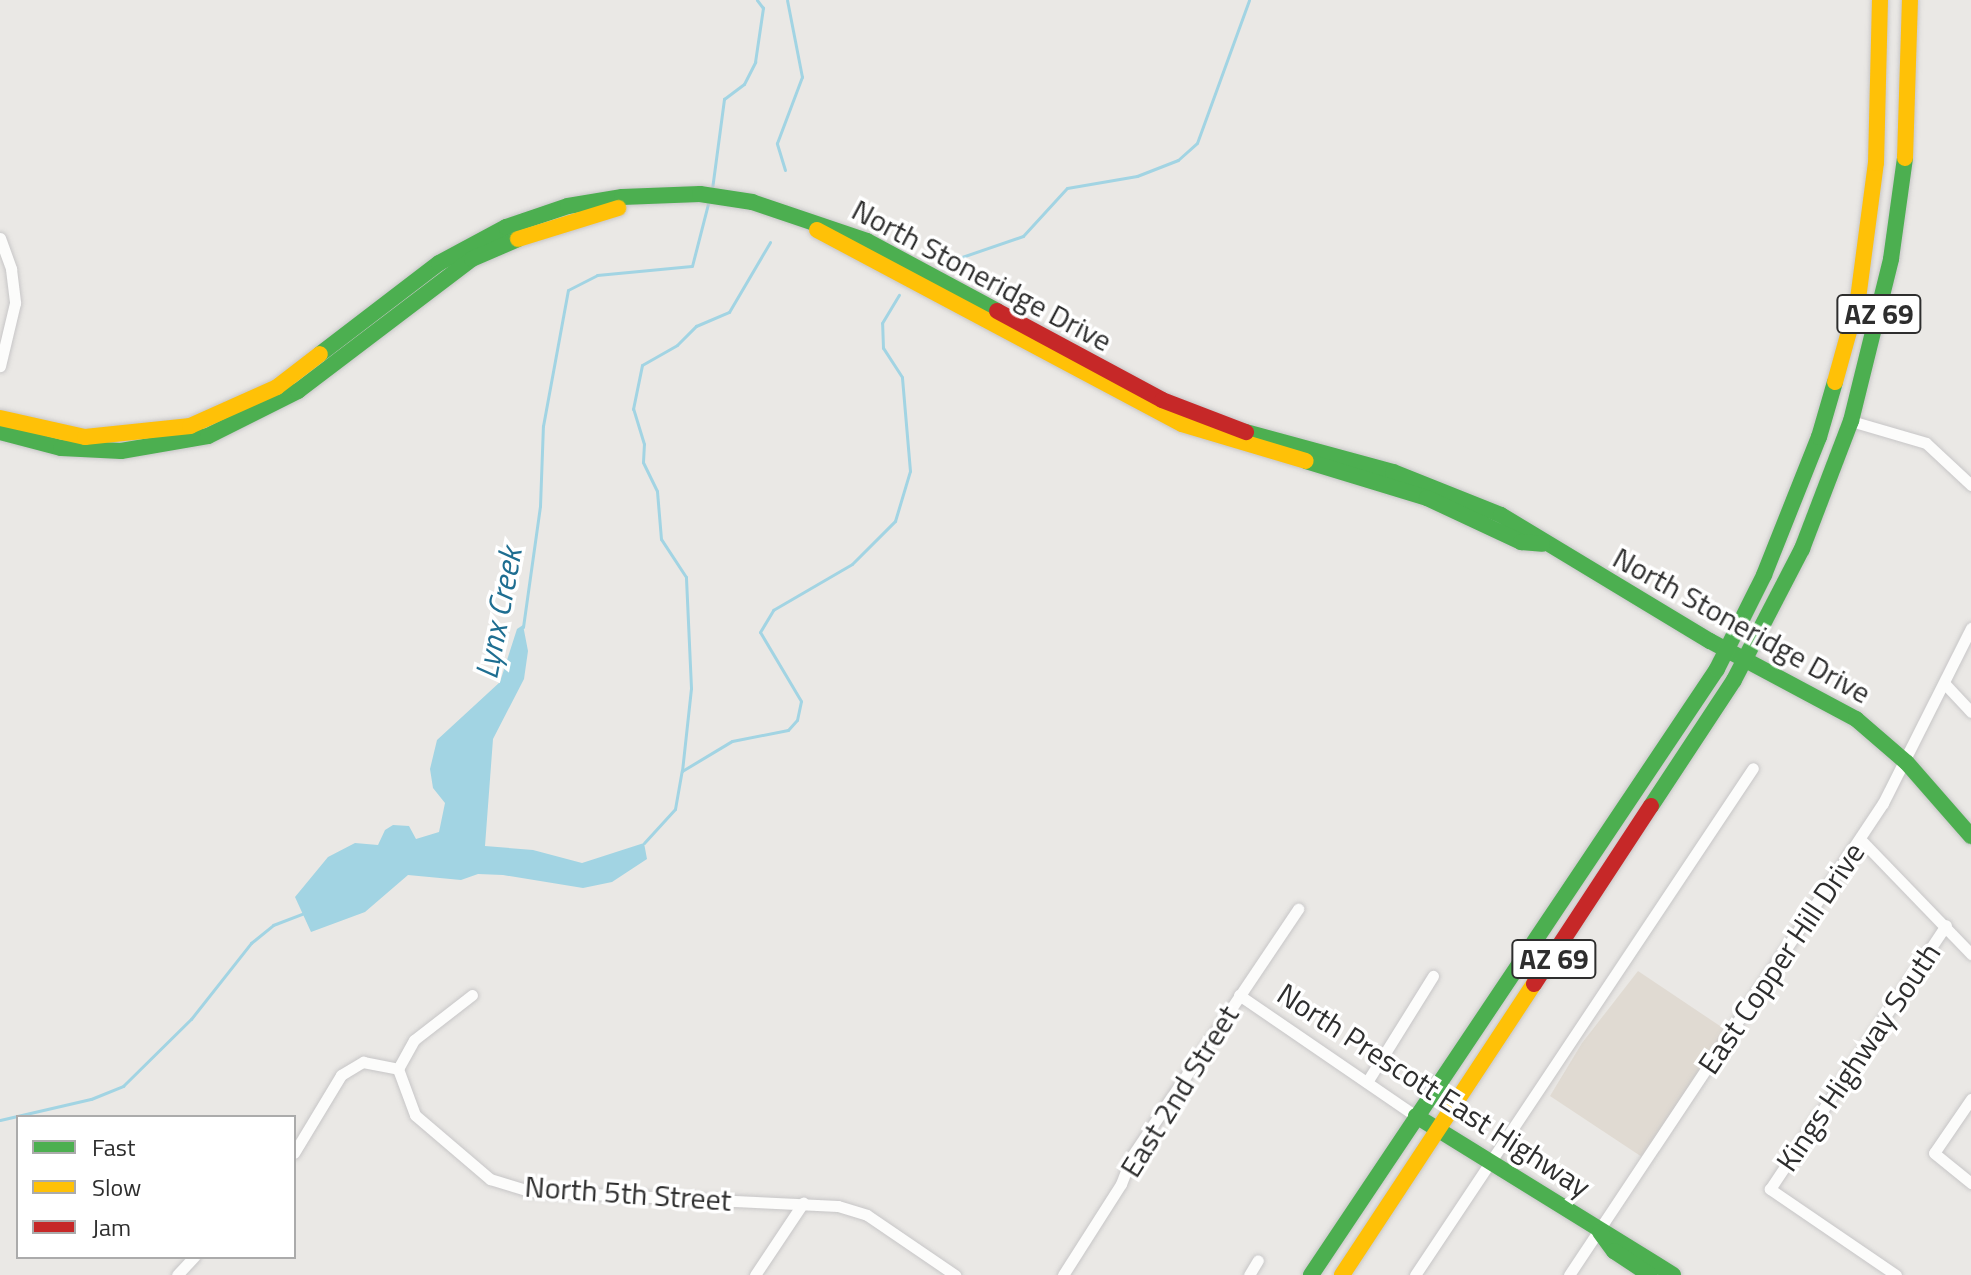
<!DOCTYPE html>
<html>
<head>
<meta charset="utf-8">
<style>
	body { margin:0 }
	#map { position:relative; width:1971px; height:1275px; overflow:hidden; background:#eae8e5; font-family:"Titillium Web",sans-serif }
	div>[style] { position:absolute }
	.education>* { inset:0; background:#e0dad2 }
	.water>* { inset:0; background:#a2d4e3 }
	.stream>* { height:3px; margin:-1.5px; padding:0 1.5px; transform-origin:1.5px; border-radius:1.5px; background:#a2d4e3 }
	.roads { filter:drop-shadow(0 0 2px #c7c6c7) drop-shadow(0 0 2px #c7c6c7) }
	.street>* { height:11px; margin:-5.5px; padding:0 5.5px; transform-origin:5.5px; border-radius:5.5px; background:#fcfcfb }
	.fast>* { height:16px; margin:-8px; padding:0 8px; transform-origin:8px; border-radius:8px; background:#4caf50 }
	.slow>* { height:16px; margin:-8px; padding:0 8px; transform-origin:8px; border-radius:8px; background:#ffc107 }
	.jam>* { height:16px; margin:-8px; padding:0 8px; transform-origin:8px; border-radius:8px; background:#c62828 }
	span { translate:-50% -50%; white-space:nowrap; text-align:center; line-height:1.15; -webkit-text-stroke:7px #fff; paint-order:stroke }
	.shield-label span { padding:2px 6px; background:#fff; border:2px solid; border-radius:6px; -webkit-text-stroke-width:0 }
	.shield-label { font-size:28px; color:#2e2e2e; font-weight:700 }
	.street-label { font-size:30px; color:#2e2e2e }
	.water-label { font-size:32px; color:#1e6e91; font-style:italic }
	.legend { position:absolute; left:16px; top:1115px; width:280px; height:144px; box-sizing:border-box; background:#fff; border:2px solid #ababab; margin:0; padding:10px 14px; list-style:none; font-size:24px; color:#2e2e2e }
	.legend li { display:flex; align-items:center; gap:16px; height:40px }
	.legend b { width:40px; border:2px solid #ababab }
</style>
</head>
<body>
<div id="map">
	<div class="education">
		<div style="clip-path:polygon(1638px 971px,1726px 1030px,1642px 1157px,1550px 1096px,1582px 1043px)"></div>
	</div>
	<div class="water">
		<div style="clip-path:polygon(523px 625px,528px 651px,524px 679px,493px 739px,485px 846px,533px 850px,582px 863px,644px 843px,647px 859px,612px 882px,583px 888px,503px 875px,478px 874px,461px 880px,408px 875px,365px 912px,311px 932px,295px 897px,328px 857px,355px 843px,378px 845px,385px 830px,393px 825px,409px 826px,416px 839px,439px 832px,445px 803px,433px 788px,430px 769px,437px 740px,500px 682px,517px 629px)"></div>
	</div>
	<div class="stream">
		<div style="left:785px;top:170px;width:28px;rotate:-107deg"></div>
		<div style="left:777px;top:143px;width:71px;rotate:-69.3deg"></div>
		<div style="left:802px;top:77px;width:78px;rotate:-101deg"></div>
		<div style="left:712px;top:189px;width:91px;rotate:-82.4deg"></div>
		<div style="left:724px;top:99px;width:25px;rotate:-37deg"></div>
		<div style="left:744px;top:84px;width:25px;rotate:-63deg"></div>
		<div style="left:755px;top:62px;width:55px;rotate:-81.6deg"></div>
		<div style="left:763px;top:8px;width:10px;rotate:-127deg"></div>
		<div style="left:953px;top:260px;width:74px;rotate:-18.9deg"></div>
		<div style="left:1023px;top:236px;width:65px;rotate:-47.5deg"></div>
		<div style="left:1067px;top:188px;width:71px;rotate:-9.7deg"></div>
		<div style="left:1137px;top:176px;width:44px;rotate:-21.3deg"></div>
		<div style="left:1178px;top:160px;width:25px;rotate:-42deg"></div>
		<div style="left:1197px;top:143px;width:152px;rotate:-70deg"></div>
		<div style="left:523px;top:627px;width:122px;rotate:-82deg"></div>
		<div style="left:540px;top:506px;width:80px;rotate:-87.9deg"></div>
		<div style="left:543px;top:426px;width:138px;rotate:-79.6deg"></div>
		<div style="left:568px;top:290px;width:33px;rotate:-27deg"></div>
		<div style="left:597px;top:275px;width:95px;rotate:-5.4deg"></div>
		<div style="left:692px;top:266px;width:68px;rotate:-75.6deg"></div>
		<div style="left:682px;top:771px;width:83px;rotate:-83.8deg"></div>
		<div style="left:691px;top:688px;width:111px;rotate:-92.6deg"></div>
		<div style="left:686px;top:577px;width:45px;rotate:-123.3deg"></div>
		<div style="left:661px;top:539px;width:48px;rotate:-94.8deg"></div>
		<div style="left:657px;top:491px;width:32px;rotate:-116deg"></div>
		<div style="left:643px;top:462px;width:18px;rotate:-87deg"></div>
		<div style="left:644px;top:444px;width:37px;rotate:-107deg"></div>
		<div style="left:633px;top:409px;width:45px;rotate:-78.4deg"></div>
		<div style="left:642px;top:365px;width:40px;rotate:-29.7deg"></div>
		<div style="left:677px;top:345px;width:27px;rotate:-45deg"></div>
		<div style="left:696px;top:326px;width:36px;rotate:-23deg"></div>
		<div style="left:729px;top:312px;width:81px;rotate:-59.6deg"></div>
		<div style="left:644px;top:843px;width:46px;rotate:-47.6deg"></div>
		<div style="left:675px;top:809px;width:39px;rotate:-80deg"></div>
		<div style="left:682px;top:771px;width:58px;rotate:-31deg"></div>
		<div style="left:732px;top:741px;width:57px;rotate:-11.1deg"></div>
		<div style="left:788px;top:730px;width:13px;rotate:-48deg"></div>
		<div style="left:797px;top:720px;width:19px;rotate:-78deg"></div>
		<div style="left:801px;top:701px;width:80px;rotate:-120.7deg"></div>
		<div style="left:760px;top:632px;width:26px;rotate:-59deg"></div>
		<div style="left:773px;top:610px;width:91px;rotate:-30.2deg"></div>
		<div style="left:852px;top:564px;width:61px;rotate:-45deg"></div>
		<div style="left:895px;top:521px;width:52px;rotate:-73.3deg"></div>
		<div style="left:910px;top:471px;width:94px;rotate:-94.9deg"></div>
		<div style="left:902px;top:377px;width:35px;rotate:-123deg"></div>
		<div style="left:883px;top:348px;width:25px;rotate:-92deg"></div>
		<div style="left:882px;top:323px;width:33px;rotate:-59deg"></div>
		<div style="left:0;top:1120px;width:93px;rotate:-13deg"></div>
		<div style="left:91px;top:1099px;width:35px;rotate:-22deg"></div>
		<div style="left:123px;top:1086px;width:95px;rotate:-44.6deg"></div>
		<div style="left:191px;top:1019px;width:97px;rotate:-51.7deg"></div>
		<div style="left:251px;top:943px;width:28px;rotate:-39deg"></div>
		<div style="left:273px;top:925px;width:36px;rotate:-21deg"></div>
	</div>
	<div class="roads">
		<div class="street">
			<div style="left:0;top:238px;width:33px;rotate:70deg"></div>
			<div style="left:11px;top:269px;width:34px;rotate:83deg"></div>
			<div style="left:15px;top:303px;width:65px;rotate:103.4deg"></div>
			<div style="left:1851px;top:421px;width:78px;rotate:16.3deg"></div>
			<div style="left:1926px;top:443px;width:62px;rotate:43deg"></div>
			<div style="left:1945px;top:684px;width:38px;rotate:47deg"></div>
			<div style="left:1860px;top:839px;width:160px;rotate:46deg"></div>
			<div style="left:472px;top:995px;width:73px;rotate:142.2deg"></div>
			<div style="left:414px;top:1040px;width:33px;rotate:119deg"></div>
			<div style="left:398px;top:1069px;width:49px;rotate:69.7deg"></div>
			<div style="left:415px;top:1115px;width:99px;rotate:40.5deg"></div>
			<div style="left:490px;top:1179px;width:41px;rotate:17.1deg"></div>
			<div style="left:529px;top:1191px;width:309px;rotate:2.8deg"></div>
			<div style="left:838px;top:1206px;width:30px;rotate:17deg"></div>
			<div style="left:867px;top:1215px;width:107px;rotate:34.3deg"></div>
			<div style="left:1239px;top:995px;width:214px;rotate:34.4deg"></div>
			<div style="left:1367px;top:1082px;width:125px;rotate:-58.1deg"></div>
			<div style="left:1971px;top:1099px;width:65px;rotate:124.4deg"></div>
			<div style="left:1934px;top:1153px;width:48px;rotate:39deg"></div>
			<div style="left:294px;top:1153px;width:91px;rotate:-58.9deg"></div>
			<div style="left:341px;top:1075px;width:26px;rotate:-31deg"></div>
			<div style="left:363px;top:1062px;width:36px;rotate:11deg"></div>
			<div style="left:177px;top:1275px;width:25px;rotate:-47deg"></div>
			<div style="left:755px;top:1275px;width:87px;rotate:-56.3deg"></div>
			<div style="left:1063px;top:1275px;width:108px;rotate:-57.5deg"></div>
			<div style="left:1121px;top:1184px;width:30px;rotate:-69deg"></div>
			<div style="left:1132px;top:1156px;width:298px;rotate:-56.1deg"></div>
			<div style="left:1249px;top:1275px;width:17px;rotate:-59deg"></div>
			<div style="left:1415px;top:1275px;width:609px;rotate:-56.31deg"></div>
			<div style="left:1569px;top:1275px;width:567px;rotate:-56.37deg"></div>
			<div style="left:1883px;top:803px;width:196px;rotate:-63.3deg"></div>
			<div style="left:1896px;top:1275px;width:153px;rotate:-145.7deg"></div>
			<div style="left:1770px;top:1189px;width:317px;rotate:-56.3deg"></div>
		</div>
		<div class="fast">
			<div style="left:320px;top:354px;width:150px;rotate:-37.4deg"></div>
			<div style="left:439px;top:263px;width:76px;rotate:-28.2deg"></div>
			<div style="left:506px;top:227px;width:65px;rotate:-18.7deg"></div>
			<div style="left:568px;top:206px;width:55px;rotate:-9.5deg"></div>
			<div style="left:622px;top:197px;width:78px;rotate:-2.2deg"></div>
			<div style="left:700px;top:194px;width:53px;rotate:8.7deg"></div>
			<div style="left:752px;top:202px;width:121px;rotate:18.7deg"></div>
			<div style="left:867px;top:241px;width:148px;rotate:28.3deg"></div>
			<div style="left:0;top:432px;width:63px;rotate:14.7deg"></div>
			<div style="left:61px;top:448px;width:60px;rotate:2.9deg"></div>
			<div style="left:121px;top:451px;width:88px;rotate:-9.8deg"></div>
			<div style="left:208px;top:436px;width:101px;rotate:-26.6deg"></div>
			<div style="left:298px;top:391px;width:218px;rotate:-37.2deg"></div>
			<div style="left:472px;top:259px;width:50px;rotate:-23.5deg"></div>
			<div style="left:1246px;top:432px;width:152px;rotate:15.2deg"></div>
			<div style="left:1393px;top:472px;width:116px;rotate:21.7deg"></div>
			<div style="left:1501px;top:515px;width:244px;rotate:31.1deg"></div>
			<div style="left:1710px;top:641px;width:166px;rotate:28.1deg"></div>
			<div style="left:1856px;top:719px;width:67px;rotate:40.8deg"></div>
			<div style="left:1907px;top:763px;width:97px;rotate:48.8deg"></div>
			<div style="left:1306px;top:461px;width:127px;rotate:17deg"></div>
			<div style="left:1427px;top:498px;width:104px;rotate:25.1deg"></div>
			<div style="left:1521px;top:542px;width:21px;rotate:5deg"></div>
			<div style="left:1651px;top:806px;width:151px;rotate:-56.6deg"></div>
			<div style="left:1734px;top:680px;width:148px;rotate:-62.6deg"></div>
			<div style="left:1802px;top:549px;width:137px;rotate:-69.1deg"></div>
			<div style="left:1851px;top:421px;width:167px;rotate:-76.1deg"></div>
			<div style="left:1891px;top:259px;width:102px;rotate:-82.1deg"></div>
			<div style="left:1416px;top:1116px;width:302px;rotate:31.7deg"></div>
			<div style="left:1600px;top:1232px;width:24px;rotate:54deg"></div>
			<div style="left:1614px;top:1251px;width:43px;rotate:33.7deg"></div>
			<div style="left:1311px;top:1275px;width:729px;rotate:-56.18deg"></div>
			<div style="left:1717px;top:669px;width:105px;rotate:-63.4deg"></div>
			<div style="left:1764px;top:575px;width:149px;rotate:-68.3deg"></div>
			<div style="left:1819px;top:437px;width:57px;rotate:-73.8deg"></div>
		</div>
		<div class="slow">
			<div style="left:1905px;top:158px;width:158px;rotate:-88.2deg"></div>
			<div style="left:817px;top:230px;width:413px;rotate:28deg"></div>
			<div style="left:1182px;top:424px;width:129px;rotate:16.6deg"></div>
			<div style="left:518px;top:239px;width:105px;rotate:-17.2deg"></div>
			<div style="left:1835px;top:382px;width:86px;rotate:-74.5deg"></div>
			<div style="left:1858px;top:299px;width:137px;rotate:-82.5deg"></div>
			<div style="left:1876px;top:163px;width:163px;rotate:-88.6deg"></div>
			<div style="left:0;top:418px;width:87px;rotate:12.6deg"></div>
			<div style="left:85px;top:437px;width:106px;rotate:-6deg"></div>
			<div style="left:190px;top:426px;width:95px;rotate:-24.1deg"></div>
			<div style="left:277px;top:387px;width:54px;rotate:-37.5deg"></div>
			<div style="left:1342px;top:1275px;width:349px;rotate:-56.6deg"></div>
		</div>
		<div class="jam">
			<div style="left:997px;top:311px;width:187px;rotate:28.3deg"></div>
			<div style="left:1162px;top:400px;width:90px;rotate:20.9deg"></div>
			<div style="left:1534px;top:984px;width:213px;rotate:-56.7deg"></div>
		</div>
	</div>
	<div class="shield-label">
		<span style="left:1879px;top:314px">AZ 69</span>
		<span style="left:1554px;top:959px">AZ 69</span>
	</div>
	<div class="street-label">
		<span style="left:982px;top:275px;rotate:28deg">North Stoneridge Drive</span>
		<span style="left:1742px;top:625px;rotate:29deg">North Stoneridge Drive</span>
		<span style="left:1781px;top:958px;rotate:-56deg">East Copper Hill Drive</span>
		<span style="left:1858px;top:1057px;rotate:-56deg">Kings Highway South</span>
		<span style="left:1434px;top:1090px;rotate:33deg">North Prescott East Highway</span>
		<span style="left:1179px;top:1091px;rotate:-58deg">East 2nd Street</span>
		<span style="left:628px;top:1193px;rotate:4deg">North 5th Street</span>
	</div>
	<div class="water-label">
		<span style="left:498px;top:613px;rotate:-79deg">Lynx Creek</span>
	</div>
	<ul class="legend">
	<li><b style="height:10px;background:#4caf50"></b>Fast</li>
	<li><b style="height:10px;background:#ffc107"></b>Slow</li>
	<li><b style="height:10px;background:#c62828"></b>Jam</li>
	</ul>
</div>
</body>
</html>
